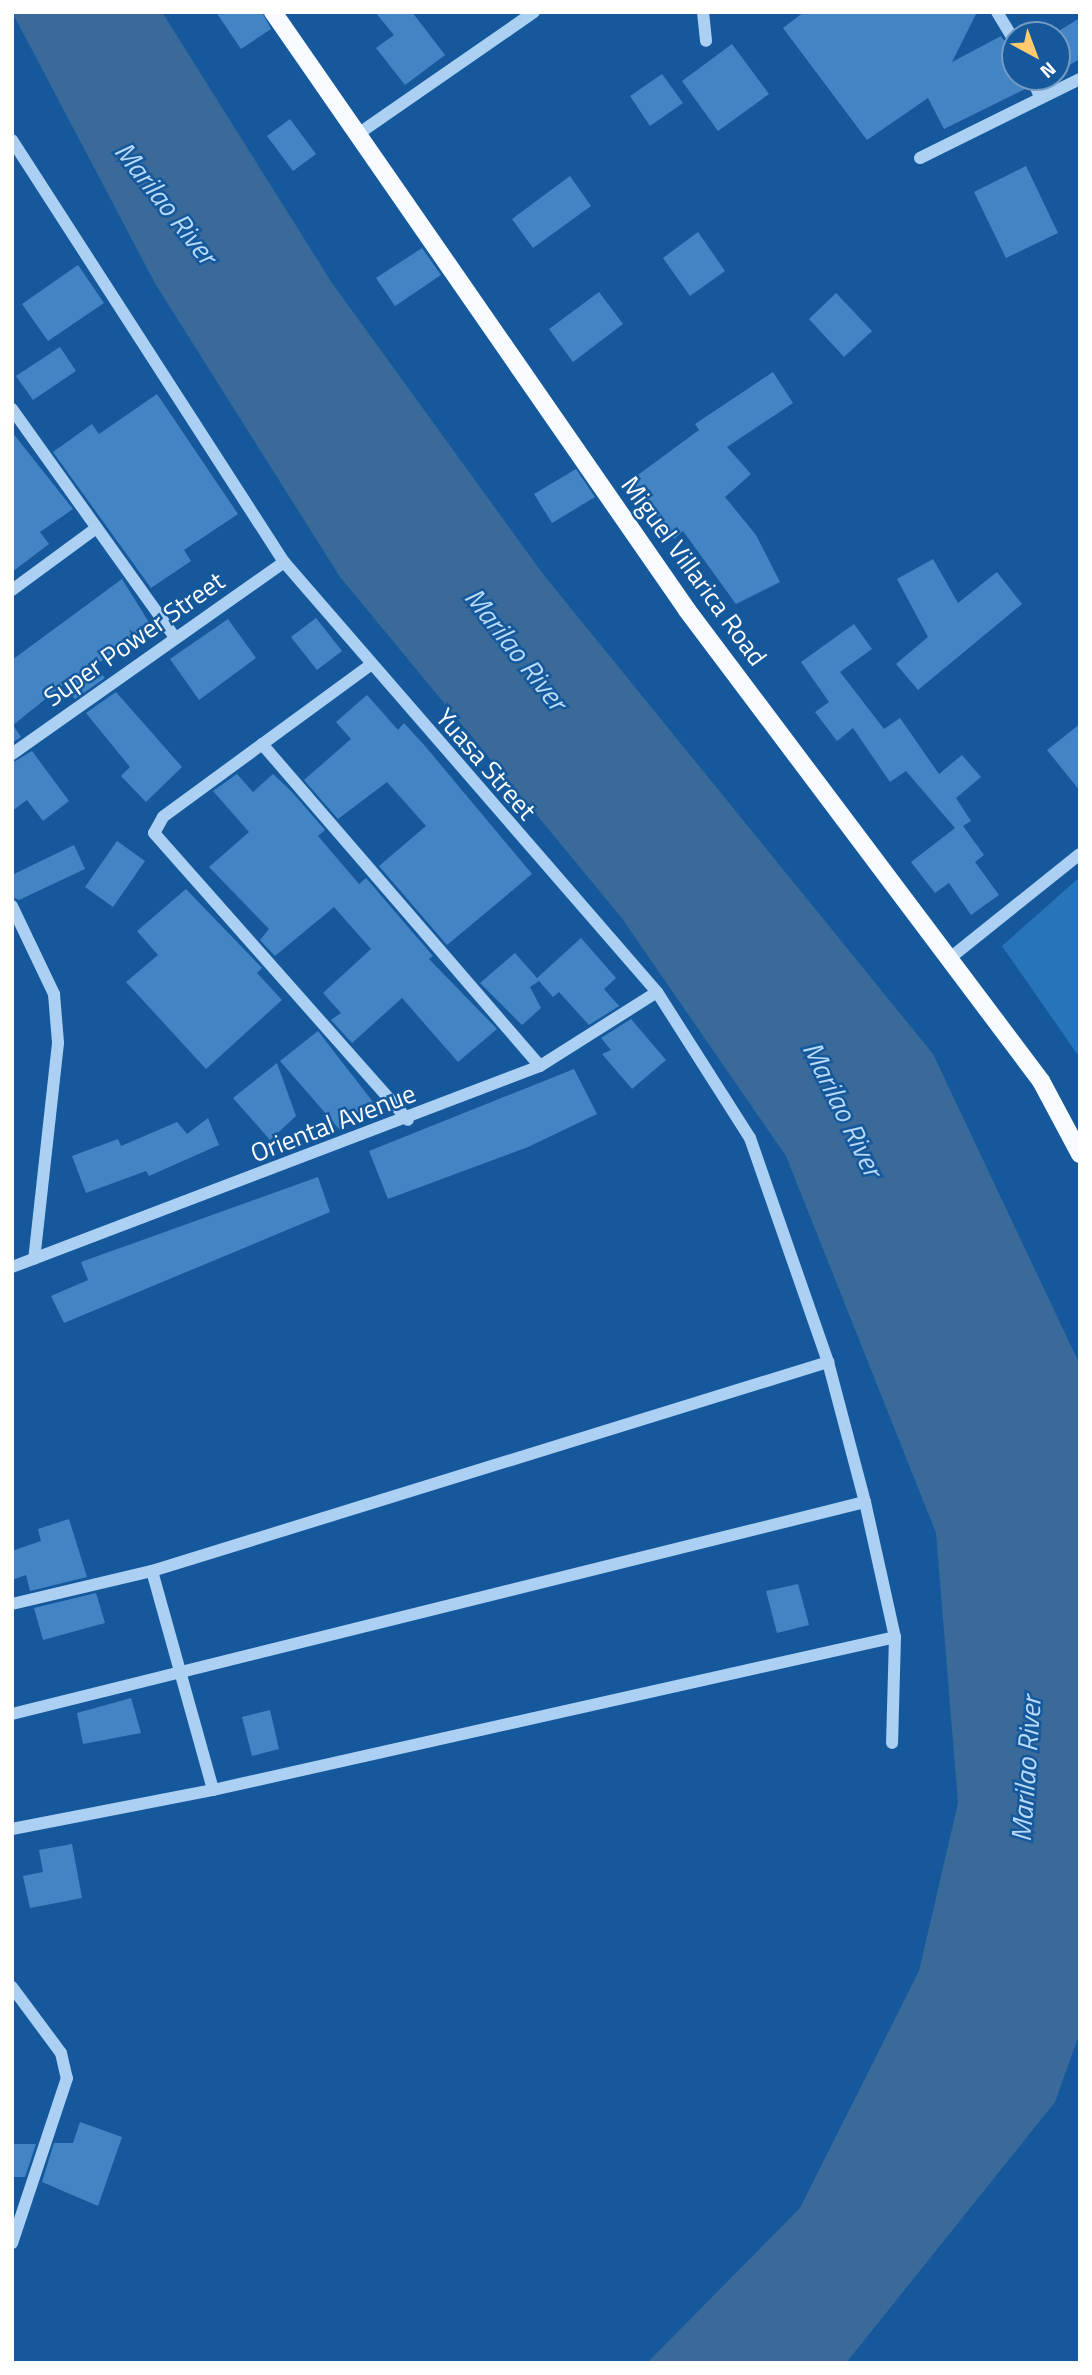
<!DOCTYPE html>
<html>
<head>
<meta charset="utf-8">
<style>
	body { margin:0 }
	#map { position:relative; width:1092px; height:2375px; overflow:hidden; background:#15599c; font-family:"Titillium Web",sans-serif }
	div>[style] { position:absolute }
	.green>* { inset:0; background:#2874b9 }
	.water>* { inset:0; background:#396a9a }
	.building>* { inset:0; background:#4385c4 }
	.minor>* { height:12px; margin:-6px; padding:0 6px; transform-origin:6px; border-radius:6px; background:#abd0f3 }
	.major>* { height:18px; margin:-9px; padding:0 9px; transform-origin:9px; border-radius:9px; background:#f7faff }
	span { translate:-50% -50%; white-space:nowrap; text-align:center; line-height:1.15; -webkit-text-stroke:5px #15599c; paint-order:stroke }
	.street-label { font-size:26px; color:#fff }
	.water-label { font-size:28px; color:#b7daf9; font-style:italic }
	.frame { position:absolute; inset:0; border:14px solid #fff; pointer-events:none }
	.north { position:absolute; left:1001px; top:21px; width:70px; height:70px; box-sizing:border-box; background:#15599c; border:2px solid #739bc4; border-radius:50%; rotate:139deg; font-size:19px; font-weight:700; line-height:28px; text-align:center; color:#fff }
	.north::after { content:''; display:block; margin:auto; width:24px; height:32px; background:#ffcb6d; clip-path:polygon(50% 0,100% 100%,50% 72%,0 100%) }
</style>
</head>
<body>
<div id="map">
	<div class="green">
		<div style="clip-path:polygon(1080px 877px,1080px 1058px,1002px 946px)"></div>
	</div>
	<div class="water">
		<div style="clip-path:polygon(12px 12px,162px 12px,332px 283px,543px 574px,933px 1054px,1080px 1365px,1080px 2032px,1055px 2102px,846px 2363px,647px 2363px,800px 2208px,919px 1971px,958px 1803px,936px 1533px,786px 1156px,621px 917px,340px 577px,156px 285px)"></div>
	</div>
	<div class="building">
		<div style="clip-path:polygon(216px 12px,262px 12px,271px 29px,241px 49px)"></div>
		<div style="clip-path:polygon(375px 12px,412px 12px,445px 55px,405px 85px,376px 48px,394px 35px)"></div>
		<div style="clip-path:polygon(804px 12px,977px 12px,952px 62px,1001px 36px,1015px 57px,1015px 77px,1022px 77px,1027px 88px,944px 129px,928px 98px,867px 140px,783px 28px)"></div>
		<div style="clip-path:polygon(1080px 18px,1080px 59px,1057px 72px,1057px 35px,1052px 35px)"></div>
		<div style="clip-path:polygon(732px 44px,769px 94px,718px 131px,682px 81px)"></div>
		<div style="clip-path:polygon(662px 74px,683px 103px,650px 126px,630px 96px)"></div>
		<div style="clip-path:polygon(290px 119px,316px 154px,293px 171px,267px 136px)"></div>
		<div style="clip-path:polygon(1026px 166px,1058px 233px,1006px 258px,974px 192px)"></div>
		<div style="clip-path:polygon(570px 176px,591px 206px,533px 248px,512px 219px)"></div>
		<div style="clip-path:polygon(698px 232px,725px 271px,690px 296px,663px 258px)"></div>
		<div style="clip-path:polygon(422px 248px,441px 275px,395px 306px,376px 278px)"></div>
		<div style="clip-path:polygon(78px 265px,104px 303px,48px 341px,22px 304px)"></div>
		<div style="clip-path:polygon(599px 292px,623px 324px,573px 362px,549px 329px)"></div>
		<div style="clip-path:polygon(836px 293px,872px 331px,844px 357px,809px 319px)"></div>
		<div style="clip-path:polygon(60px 347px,76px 371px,33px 400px,16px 376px)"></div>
		<div style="clip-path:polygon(773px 372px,793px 403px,727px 447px,751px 474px,725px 497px,756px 535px,780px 582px,736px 604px,683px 531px,674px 539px,631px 480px,699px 430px,695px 424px)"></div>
		<div style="clip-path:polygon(157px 394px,238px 514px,184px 550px,191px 561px,151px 588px,53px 452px,92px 424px,99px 434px)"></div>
		<div style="clip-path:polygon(12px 432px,73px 509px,40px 532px,49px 544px,12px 572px)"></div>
		<div style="clip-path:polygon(576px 469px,595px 497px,552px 523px,534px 494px)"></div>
		<div style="clip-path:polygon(933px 559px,958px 603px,997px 572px,1022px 604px,918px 690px,896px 664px,928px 637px,897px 579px)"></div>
		<div style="clip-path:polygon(122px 579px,150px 624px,95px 666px,105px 678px,75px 699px,63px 685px,13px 725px,21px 737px,12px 743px,12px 660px)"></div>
		<div style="clip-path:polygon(316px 618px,342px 651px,317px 670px,291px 637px)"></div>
		<div style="clip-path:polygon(228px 619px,256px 658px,199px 700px,170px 659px)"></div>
		<div style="clip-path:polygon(854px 624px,872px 649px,840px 672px,884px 729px,900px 718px,939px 774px,962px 755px,981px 777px,956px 798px,971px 821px,963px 826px,984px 855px,975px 862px,999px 895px,971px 915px,949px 883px,935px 893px,911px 862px,955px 828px,906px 771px,890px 782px,853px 728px,837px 741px,815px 712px,829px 702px,801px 662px)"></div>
		<div style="clip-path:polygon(116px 692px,182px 767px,146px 802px,121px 776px,130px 767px,86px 713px)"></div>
		<div style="clip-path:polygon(367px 695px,398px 730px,404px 723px,425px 746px,532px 874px,447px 945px,379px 866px,426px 826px,387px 782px,338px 819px,304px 780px,351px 739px,336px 722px)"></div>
		<div style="clip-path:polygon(1080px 724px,1080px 791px,1047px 750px)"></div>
		<div style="clip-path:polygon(32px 751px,69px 801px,43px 821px,27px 800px,12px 811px,12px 763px)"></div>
		<div style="clip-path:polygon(237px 774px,253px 792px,273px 774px,291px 791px,325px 830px,318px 836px,359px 884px,366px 878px,433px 956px,429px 959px,497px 1029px,458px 1062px,402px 998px,352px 1043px,331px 1020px,341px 1013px,323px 993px,371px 949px,334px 907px,275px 956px,260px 940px,269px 929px,209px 867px,249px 832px,213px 791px)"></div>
		<div style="clip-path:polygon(117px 841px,145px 861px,113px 907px,85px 887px)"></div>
		<div style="clip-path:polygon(74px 845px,85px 869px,19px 900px,12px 897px,12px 875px)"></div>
		<div style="clip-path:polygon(186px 889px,262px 968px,257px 973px,282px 1000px,206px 1069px,126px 982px,158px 955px,137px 931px)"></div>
		<div style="clip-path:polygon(581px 938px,616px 978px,604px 989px,619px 1006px,589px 1025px,559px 992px,553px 997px,539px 981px,530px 987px,541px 1008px,522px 1025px,480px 983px,515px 953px,537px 978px)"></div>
		<div style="clip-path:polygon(631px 1019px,666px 1060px,632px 1089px,602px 1054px,611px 1050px,601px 1038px)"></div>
		<div style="clip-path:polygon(318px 1031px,373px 1102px,340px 1130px,280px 1061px)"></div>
		<div style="clip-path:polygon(277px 1063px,296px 1116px,270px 1140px,233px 1098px)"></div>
		<div style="clip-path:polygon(574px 1069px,597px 1114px,528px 1147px,388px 1199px,369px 1151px)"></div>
		<div style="clip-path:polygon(208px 1118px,219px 1145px,149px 1176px,146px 1171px,86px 1193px,72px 1156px,118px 1139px,121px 1146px,177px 1122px,187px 1134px)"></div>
		<div style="clip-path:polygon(318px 1177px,330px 1212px,64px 1323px,51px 1296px,88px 1280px,81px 1262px)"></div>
		<div style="clip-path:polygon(69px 1519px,87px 1577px,30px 1591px,26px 1575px,12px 1580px,12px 1551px,41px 1541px,38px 1529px)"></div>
		<div style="clip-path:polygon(798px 1584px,809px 1625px,777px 1633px,766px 1591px)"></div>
		<div style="clip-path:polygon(96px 1593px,105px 1623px,43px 1640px,34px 1608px)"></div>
		<div style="clip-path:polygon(131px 1698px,141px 1733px,83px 1744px,77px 1713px)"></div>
		<div style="clip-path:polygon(270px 1710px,279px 1749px,252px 1756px,242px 1717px)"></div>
		<div style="clip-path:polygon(72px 1844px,82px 1898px,30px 1908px,23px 1876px,43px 1872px,39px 1850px)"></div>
		<div style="clip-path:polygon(80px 2122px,122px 2137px,98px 2206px,42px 2182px,54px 2143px,73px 2143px)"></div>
		<div style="clip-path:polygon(12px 2144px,36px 2144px,25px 2177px,12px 2177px)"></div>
	</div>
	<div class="minor">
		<div style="left:703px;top:12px;width:29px;rotate:84deg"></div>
		<div style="left:997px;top:12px;width:35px;rotate:59deg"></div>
		<div style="left:1031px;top:77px;width:23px;rotate:65deg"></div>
		<div style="left:358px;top:134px;width:214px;rotate:-34.7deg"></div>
		<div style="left:12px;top:140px;width:502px;rotate:57.2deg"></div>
		<div style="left:284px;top:562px;width:569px;rotate:49.06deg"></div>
		<div style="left:657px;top:992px;width:173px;rotate:57.5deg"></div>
		<div style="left:750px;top:1138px;width:237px;rotate:70.8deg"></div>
		<div style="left:828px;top:1362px;width:145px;rotate:75.2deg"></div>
		<div style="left:865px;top:1502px;width:138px;rotate:77.5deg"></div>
		<div style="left:895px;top:1637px;width:106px;rotate:91.6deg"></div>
		<div style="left:920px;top:158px;width:178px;rotate:-26.3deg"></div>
		<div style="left:12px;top:409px;width:279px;rotate:54.5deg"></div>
		<div style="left:12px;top:590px;width:103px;rotate:-36.3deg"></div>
		<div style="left:369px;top:666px;width:255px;rotate:143.8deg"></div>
		<div style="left:163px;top:817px;width:18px;rotate:119deg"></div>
		<div style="left:154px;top:833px;width:383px;rotate:48.5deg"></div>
		<div style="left:262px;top:744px;width:425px;rotate:49.2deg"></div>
		<div style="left:12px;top:754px;width:333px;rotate:-35.2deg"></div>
		<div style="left:12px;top:906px;width:98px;rotate:64.5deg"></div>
		<div style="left:54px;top:994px;width:49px;rotate:85.3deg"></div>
		<div style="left:58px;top:1043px;width:217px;rotate:96.3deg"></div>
		<div style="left:950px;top:958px;width:166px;rotate:-38.7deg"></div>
		<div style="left:12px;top:1267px;width:565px;rotate:-20.84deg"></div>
		<div style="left:540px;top:1066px;width:138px;rotate:-32.3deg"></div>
		<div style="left:152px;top:1571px;width:227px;rotate:74.4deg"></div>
		<div style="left:12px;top:1604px;width:144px;rotate:-13.3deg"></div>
		<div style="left:152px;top:1571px;width:708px;rotate:-17.18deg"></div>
		<div style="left:12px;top:1714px;width:879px;rotate:-13.96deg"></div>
		<div style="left:12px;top:1829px;width:205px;rotate:-11deg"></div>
		<div style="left:213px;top:1790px;width:699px;rotate:-12.64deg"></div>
		<div style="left:12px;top:1987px;width:82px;rotate:53.4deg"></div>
		<div style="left:61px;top:2053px;width:26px;rotate:77deg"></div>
		<div style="left:67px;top:2078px;width:174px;rotate:108.4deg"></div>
	</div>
	<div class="major">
		<div style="left:273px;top:12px;width:727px;rotate:55.3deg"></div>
		<div style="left:687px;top:610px;width:589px;rotate:53.07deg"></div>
		<div style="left:1041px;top:1081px;width:83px;rotate:61.9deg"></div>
	</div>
	<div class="street-label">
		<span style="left:694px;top:571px;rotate:54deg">Miguel Villarica Road</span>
		<span style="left:134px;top:639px;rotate:-35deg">Super Power Street</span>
		<span style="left:486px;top:764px;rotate:49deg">Yuasa Street</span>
		<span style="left:333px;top:1123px;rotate:-21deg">Oriental Avenue</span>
	</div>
	<div class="water-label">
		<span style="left:166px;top:203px;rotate:52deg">Marilao River</span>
		<span style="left:516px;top:649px;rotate:52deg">Marilao River</span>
		<span style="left:843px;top:1109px;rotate:64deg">Marilao River</span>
		<span style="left:1026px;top:1769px;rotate:-86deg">Marilao River</span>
	</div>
	<div class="frame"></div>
	<div class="north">N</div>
</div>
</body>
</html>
